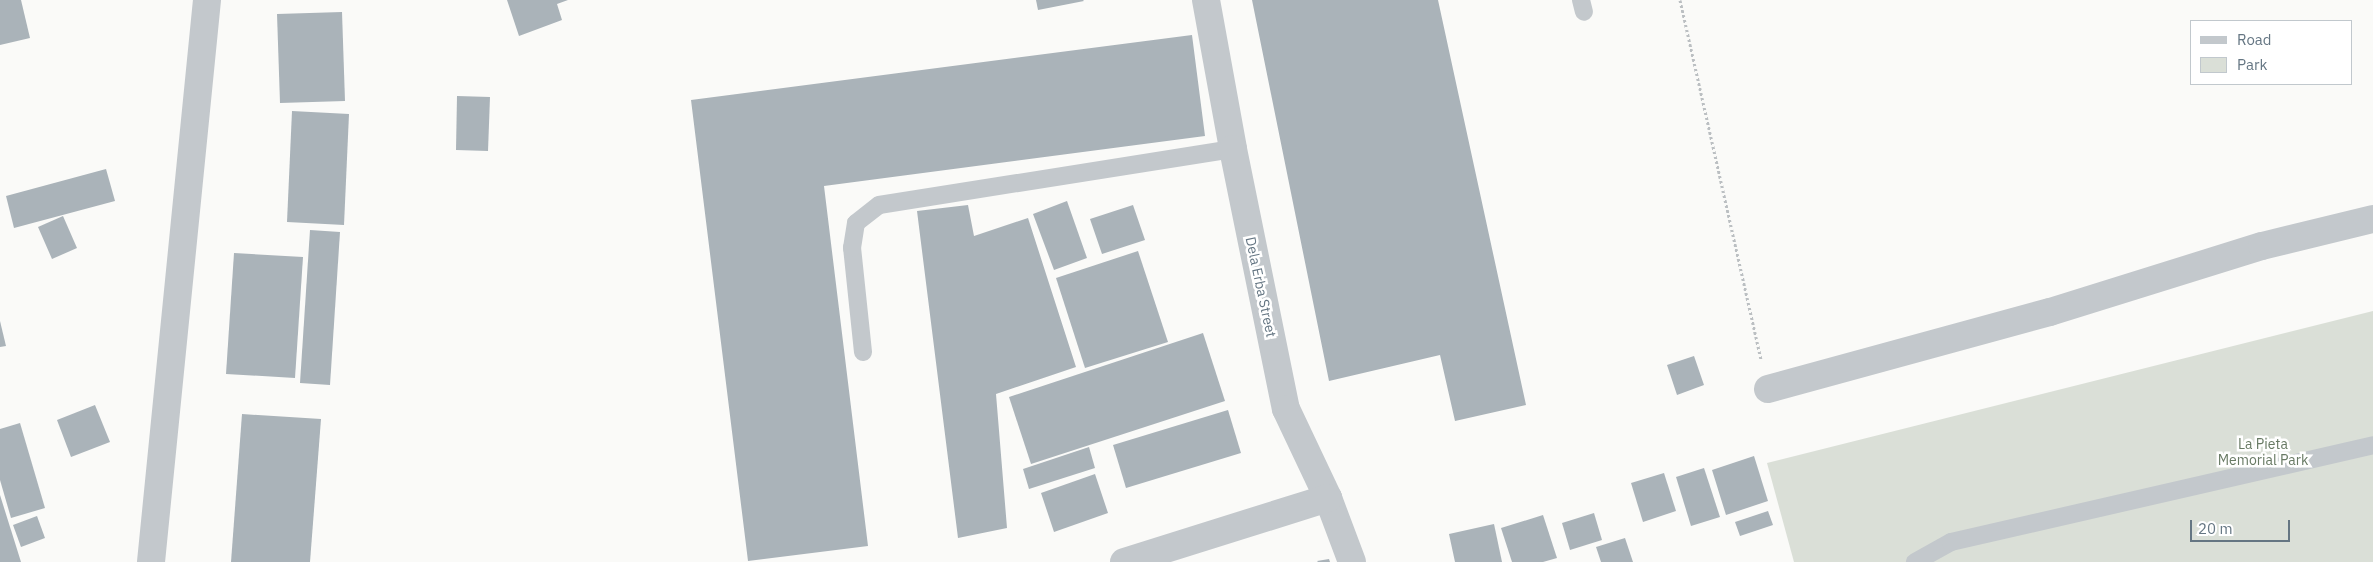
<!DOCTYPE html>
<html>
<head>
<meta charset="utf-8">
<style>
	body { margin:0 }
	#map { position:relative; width:2373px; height:562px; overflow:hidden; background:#fafaf8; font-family:"IBM Plex Sans",sans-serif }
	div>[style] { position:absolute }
	.green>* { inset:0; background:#dadfd7 }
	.building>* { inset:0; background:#aab3b9 }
	.path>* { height:3px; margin-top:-1.5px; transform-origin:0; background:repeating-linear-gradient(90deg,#bbbfc2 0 2.5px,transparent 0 5px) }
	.lane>* { height:18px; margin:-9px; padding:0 9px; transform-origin:9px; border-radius:9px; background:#c3c8cc }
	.street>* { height:28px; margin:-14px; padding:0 14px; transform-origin:14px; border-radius:14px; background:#c3c8cc }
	span { translate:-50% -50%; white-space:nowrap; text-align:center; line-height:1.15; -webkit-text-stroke:5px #fff; paint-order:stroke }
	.street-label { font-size:14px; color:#657683 }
	.park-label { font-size:14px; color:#687a64 }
	.legend { position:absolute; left:2190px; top:20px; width:162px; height:65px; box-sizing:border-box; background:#fff; border:1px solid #c1c8cd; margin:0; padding:6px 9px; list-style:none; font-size:15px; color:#657683 }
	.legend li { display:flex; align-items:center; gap:10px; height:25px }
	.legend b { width:25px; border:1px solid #c1c8cd }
	.scale { position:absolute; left:2190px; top:520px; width:100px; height:22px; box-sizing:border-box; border:2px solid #657683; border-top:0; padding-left:6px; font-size:15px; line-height:18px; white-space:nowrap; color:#657683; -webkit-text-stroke:4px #fff; paint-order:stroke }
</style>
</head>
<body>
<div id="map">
	<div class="green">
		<div style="clip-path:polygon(2373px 311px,2373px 562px,1794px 562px,1767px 463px)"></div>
	</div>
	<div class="building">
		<div style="clip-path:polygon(0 0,21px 0,30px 38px,0 45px)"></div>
		<div style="clip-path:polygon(507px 0,568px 0,557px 4px,562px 20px,519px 36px)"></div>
		<div style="clip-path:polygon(1036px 0,1083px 0,1084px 1px,1038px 10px)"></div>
		<div style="clip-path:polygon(1252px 0,1438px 0,1526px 405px,1455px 421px,1440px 355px,1329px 381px)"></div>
		<div style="clip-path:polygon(342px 12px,345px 101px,280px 103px,277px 14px)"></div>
		<div style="clip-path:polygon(1192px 35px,1205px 136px,824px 186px,868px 546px,748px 561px,691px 100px)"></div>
		<div style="clip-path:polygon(457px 96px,490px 97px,488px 151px,456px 150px)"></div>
		<div style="clip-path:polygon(292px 111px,349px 114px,344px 225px,287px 222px)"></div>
		<div style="clip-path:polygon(106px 169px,115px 201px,14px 228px,6px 196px)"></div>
		<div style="clip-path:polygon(1067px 201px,1087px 258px,1054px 270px,1033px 214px)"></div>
		<div style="clip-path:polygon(968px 205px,974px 236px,1028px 218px,1076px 367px,996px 394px,1007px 528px,958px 538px,917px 211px)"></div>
		<div style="clip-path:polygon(1133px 205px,1145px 240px,1102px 254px,1090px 219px)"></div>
		<div style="clip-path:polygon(63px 216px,77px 248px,52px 259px,38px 227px)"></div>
		<div style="clip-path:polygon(310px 230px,340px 232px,330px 385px,300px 383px)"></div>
		<div style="clip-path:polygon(1138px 251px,1168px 342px,1085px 368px,1056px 278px)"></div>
		<div style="clip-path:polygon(234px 253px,303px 257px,295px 378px,226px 374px)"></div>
		<div style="clip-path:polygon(0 321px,6px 346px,0 347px)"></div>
		<div style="clip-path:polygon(1203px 333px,1225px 401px,1031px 464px,1009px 397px)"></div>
		<div style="clip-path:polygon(1694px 356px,1704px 385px,1677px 395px,1667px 365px)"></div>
		<div style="clip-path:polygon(95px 405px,110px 442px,71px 457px,57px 420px)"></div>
		<div style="clip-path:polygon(1228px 410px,1241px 453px,1126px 488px,1113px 445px)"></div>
		<div style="clip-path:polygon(242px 414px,321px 419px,310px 562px,231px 562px)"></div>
		<div style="clip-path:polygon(20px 423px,45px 508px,11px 518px,0 480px,0 429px)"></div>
		<div style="clip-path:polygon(1089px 447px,1095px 468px,1029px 489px,1023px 469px)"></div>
		<div style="clip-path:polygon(1754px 456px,1768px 501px,1726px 515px,1712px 470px)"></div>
		<div style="clip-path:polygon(1704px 468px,1720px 517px,1691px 526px,1676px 477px)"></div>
		<div style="clip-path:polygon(1664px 473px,1676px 511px,1643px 522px,1631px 483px)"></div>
		<div style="clip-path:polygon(1095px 474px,1108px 513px,1054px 532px,1041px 493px)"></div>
		<div style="clip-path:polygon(0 496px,0 495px,21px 562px,0 562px)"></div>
		<div style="clip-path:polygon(1768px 511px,1773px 525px,1740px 536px,1735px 522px)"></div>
		<div style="clip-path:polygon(1594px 513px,1602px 540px,1570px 550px,1562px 523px)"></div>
		<div style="clip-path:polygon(1543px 515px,1557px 558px,1543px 562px,1512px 562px,1501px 528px)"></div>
		<div style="clip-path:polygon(37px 516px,45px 538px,21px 547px,13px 525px)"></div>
		<div style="clip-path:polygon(1494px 524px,1502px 562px,1455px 562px,1449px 534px)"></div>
		<div style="clip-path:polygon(1625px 538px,1633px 562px,1601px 562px,1596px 547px)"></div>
		<div style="clip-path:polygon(1329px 559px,1330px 562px,1318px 562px,1317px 561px)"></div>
	</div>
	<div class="path">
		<div style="left:1680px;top:0;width:369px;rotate:77.3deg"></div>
	</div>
	<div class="lane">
		<div style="left:1581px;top:0;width:12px;rotate:76deg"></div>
		<div style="left:863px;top:352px;width:105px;rotate:-96deg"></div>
		<div style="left:852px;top:248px;width:25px;rotate:-81deg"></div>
		<div style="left:856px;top:223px;width:29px;rotate:-38deg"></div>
		<div style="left:879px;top:205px;width:358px;rotate:-9deg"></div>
		<div style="left:1915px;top:562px;width:41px;rotate:-29.1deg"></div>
		<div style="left:1951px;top:542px;width:433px;rotate:-12.9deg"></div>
	</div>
	<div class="street">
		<div style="left:1206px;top:0;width:151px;rotate:79.7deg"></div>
		<div style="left:1233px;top:149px;width:265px;rotate:78.5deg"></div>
		<div style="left:1286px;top:409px;width:98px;rotate:64.7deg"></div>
		<div style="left:1328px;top:498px;width:68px;rotate:69.4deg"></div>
		<div style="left:1768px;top:389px;width:292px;rotate:-15.3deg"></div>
		<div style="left:2050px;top:312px;width:222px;rotate:-17.3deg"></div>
		<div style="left:2262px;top:246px;width:114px;rotate:-13.7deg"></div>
		<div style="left:151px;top:562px;width:565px;rotate:-84.31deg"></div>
		<div style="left:1124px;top:562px;width:214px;rotate:-17.4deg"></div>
	</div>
	<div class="street-label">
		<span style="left:1261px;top:287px;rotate:78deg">Dela Erba Street</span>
	</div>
	<div class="park-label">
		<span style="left:2263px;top:452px">La Pieta<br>Memorial Park</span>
	</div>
	<ul class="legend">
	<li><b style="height:6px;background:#c3c8cc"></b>Road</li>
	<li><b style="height:14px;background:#dadfd7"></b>Park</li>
	</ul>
	<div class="scale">20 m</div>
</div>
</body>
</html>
